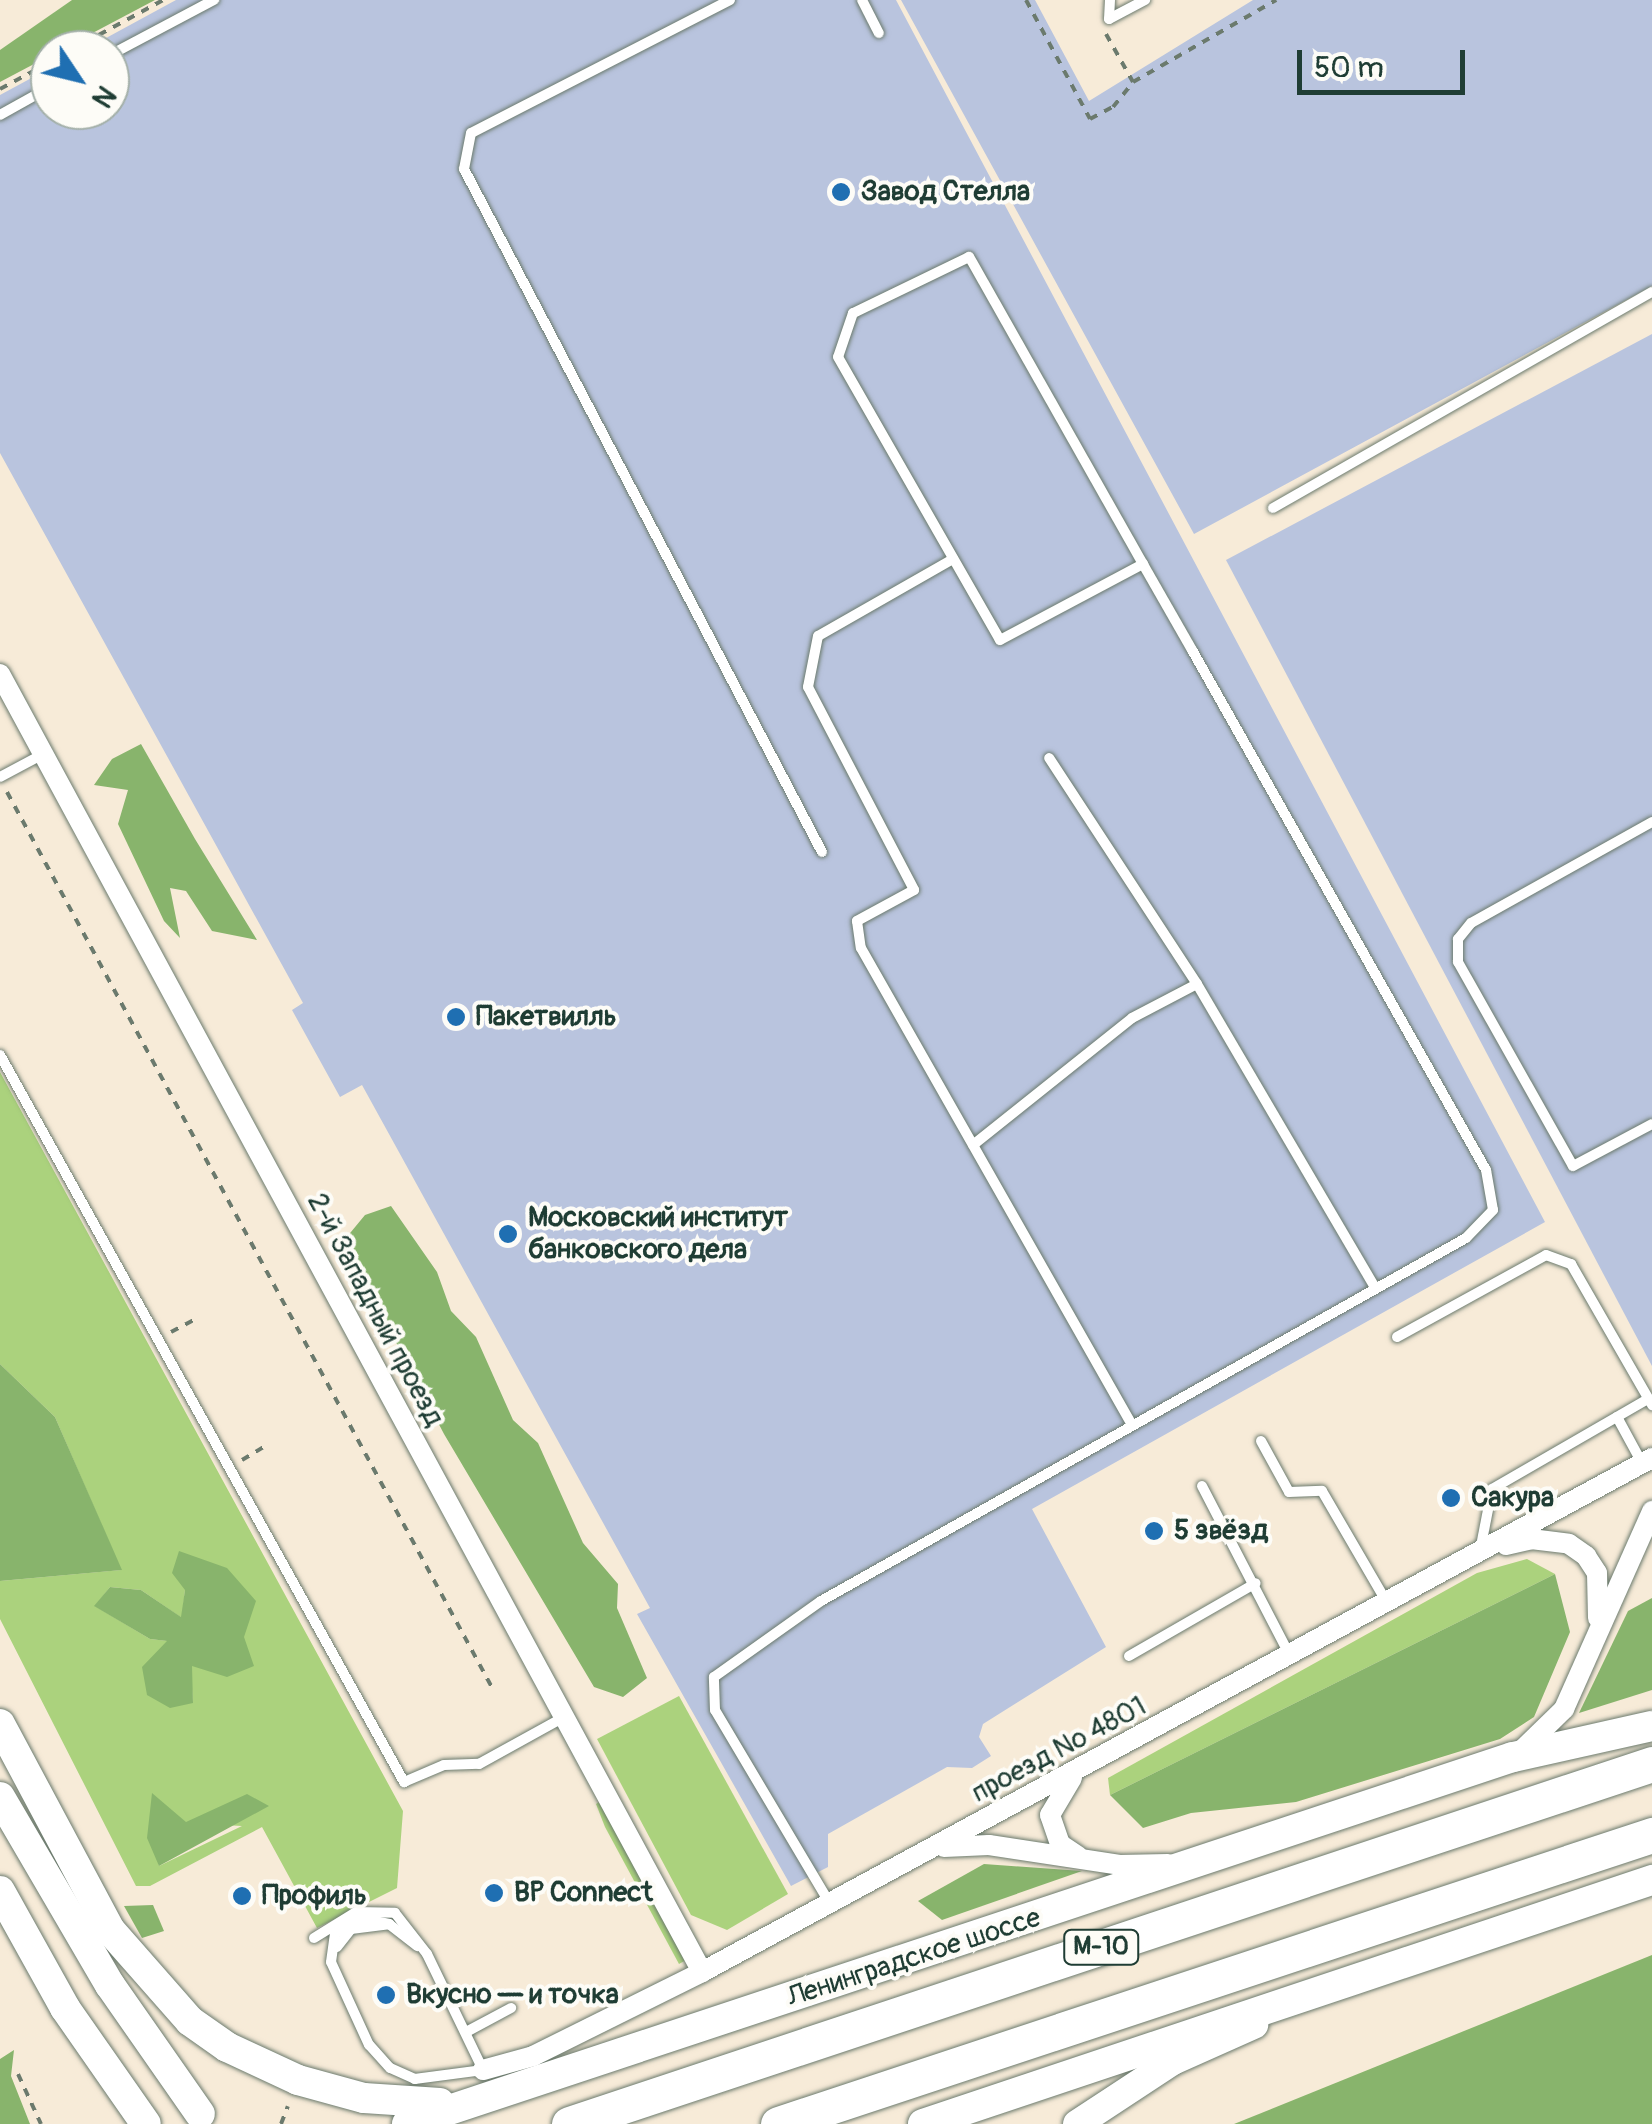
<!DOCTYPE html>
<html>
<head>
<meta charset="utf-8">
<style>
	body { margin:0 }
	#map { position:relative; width:1652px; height:2124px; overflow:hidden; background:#f7ebd8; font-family:Pangolin,sans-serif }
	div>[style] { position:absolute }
	.industrial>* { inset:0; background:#b9c4de }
	.green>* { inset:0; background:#abd27d }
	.forest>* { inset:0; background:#88b46c }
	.path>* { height:4px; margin-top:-2px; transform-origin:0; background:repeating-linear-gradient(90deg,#6b7a6d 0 8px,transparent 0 16px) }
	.roads { filter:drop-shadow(0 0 2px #6b7a6d) drop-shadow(0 0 2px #6b7a6d) }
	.lane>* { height:10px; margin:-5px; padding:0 5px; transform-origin:5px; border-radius:5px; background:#fff }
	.street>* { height:20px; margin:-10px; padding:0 10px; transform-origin:10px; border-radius:10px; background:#fff }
	.secondary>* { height:28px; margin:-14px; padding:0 14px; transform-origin:14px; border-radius:14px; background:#fff }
	.primary>* { height:30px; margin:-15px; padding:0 15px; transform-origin:15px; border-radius:15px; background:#fff }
	.highway>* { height:35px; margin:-17.5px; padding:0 17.5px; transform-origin:17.5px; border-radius:17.5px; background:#fff }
	.dots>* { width:28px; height:28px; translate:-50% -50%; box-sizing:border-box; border:5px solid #fdfcf7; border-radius:50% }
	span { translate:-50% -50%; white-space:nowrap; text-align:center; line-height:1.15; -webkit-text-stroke:8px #fdfcf7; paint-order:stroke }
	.shield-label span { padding:2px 8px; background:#fdfcf7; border:2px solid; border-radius:8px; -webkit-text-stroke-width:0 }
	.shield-label { font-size:25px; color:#1f3d34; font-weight:700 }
	.poi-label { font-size:28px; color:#1f3d34; font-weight:700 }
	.left { translate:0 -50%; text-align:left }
	.street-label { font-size:28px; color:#1f3d34 }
	.north { position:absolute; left:30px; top:30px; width:100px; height:100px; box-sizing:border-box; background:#fdfcf7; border:2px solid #a4b0a9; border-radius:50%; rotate:125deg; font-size:28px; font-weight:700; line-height:40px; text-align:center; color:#1f3d34 }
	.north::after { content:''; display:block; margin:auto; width:35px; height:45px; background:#1f6fb2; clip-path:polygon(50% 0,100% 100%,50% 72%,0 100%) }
	.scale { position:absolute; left:1297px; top:50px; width:168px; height:45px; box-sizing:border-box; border:5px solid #1f3d34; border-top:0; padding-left:12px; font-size:30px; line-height:35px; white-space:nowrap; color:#1f3d34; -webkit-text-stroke:8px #fdfcf7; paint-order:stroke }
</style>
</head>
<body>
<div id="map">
	<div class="industrial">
		<div style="clip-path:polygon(176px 0,896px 0,1545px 1222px,1032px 1509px,1106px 1647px,983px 1724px,979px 1737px,991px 1756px,972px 1768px,947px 1767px,828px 1834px,828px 1867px,791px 1886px,637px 1614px,650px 1608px,362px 1085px,340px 1097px,292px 1010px,303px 1003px,0 453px,0 95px,50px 68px,50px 110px,110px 110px,110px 50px,84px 50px)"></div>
		<div style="clip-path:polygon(901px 0,1035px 0,1089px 101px,1253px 0,1652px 0,1652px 286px,1194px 534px)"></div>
		<div style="clip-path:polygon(1652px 334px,1652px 1366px,1226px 560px)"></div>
	</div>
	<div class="green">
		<div style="clip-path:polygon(evenodd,0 1072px,403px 1811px,397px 1888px,317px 1928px,262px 1827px,150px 1886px,136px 1886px,0 1619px,0 1581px,121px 1570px,55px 1417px,0 1364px,0 1072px,110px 1587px,141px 1590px,182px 1618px,185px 1590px,193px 1703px,168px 1641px,150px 1639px,95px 1606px,110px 1587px,0 1072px,152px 1794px,186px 1823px,242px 1826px,159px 1866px,152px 1794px)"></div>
		<div style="clip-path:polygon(1527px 1559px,1555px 1574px,1110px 1795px,1108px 1778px,1477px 1573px)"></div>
		<div style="clip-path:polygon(679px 1696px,788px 1894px,727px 1930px,691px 1915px,597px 1739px)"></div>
		<div style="clip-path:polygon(607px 1797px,695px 1955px,679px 1964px,605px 1827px,596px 1804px)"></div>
	</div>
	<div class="forest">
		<div style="clip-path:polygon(72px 0,155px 0,0 82px,0 50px)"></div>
		<div style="clip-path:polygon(141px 744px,195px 839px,257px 940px,212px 931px,186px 891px,170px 888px,180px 938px,164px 921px,118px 824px,128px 790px,94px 785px,112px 759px)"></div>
		<div style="clip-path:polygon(391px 1206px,437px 1272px,451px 1311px,476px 1337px,513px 1420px,538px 1443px,583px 1543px,618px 1584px,617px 1608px,647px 1678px,623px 1697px,594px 1687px,444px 1434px,354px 1262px,346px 1238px,365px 1215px)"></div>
		<div style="clip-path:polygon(0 1364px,55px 1417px,122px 1570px,0 1581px)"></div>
		<div style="clip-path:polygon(179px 1551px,227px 1568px,256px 1601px,244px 1637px,254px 1666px,227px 1677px,192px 1666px,193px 1703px,170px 1708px,147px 1695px,142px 1667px,167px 1641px,150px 1639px,94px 1606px,110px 1587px,141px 1590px,181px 1617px,185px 1590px,172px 1573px)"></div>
		<div style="clip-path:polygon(1555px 1574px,1570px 1632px,1534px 1717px,1500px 1739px,1296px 1802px,1191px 1813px,1143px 1828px,1110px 1795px)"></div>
		<div style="clip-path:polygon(1652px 1598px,1652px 1690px,1579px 1713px,1628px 1611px)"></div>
		<div style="clip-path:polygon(152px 1793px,186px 1822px,247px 1794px,269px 1806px,159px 1866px,147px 1838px)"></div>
		<div style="clip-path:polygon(984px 1864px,1082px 1871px,942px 1920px,918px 1901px)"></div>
		<div style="clip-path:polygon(153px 1905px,164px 1931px,142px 1938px,124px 1906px)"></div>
		<div style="clip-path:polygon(1652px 1955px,1652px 2124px,1234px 2124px)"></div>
		<div style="clip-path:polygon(14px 2050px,11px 2076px,30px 2124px,0 2124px,0 2059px)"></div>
	</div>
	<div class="path">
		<div style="left:1026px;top:0;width:135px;rotate:61.7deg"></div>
		<div style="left:1090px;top:119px;width:26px;rotate:-28deg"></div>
		<div style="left:1113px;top:107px;width:32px;rotate:-51deg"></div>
		<div style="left:1133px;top:82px;width:165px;rotate:-29.8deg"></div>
		<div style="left:1106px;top:34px;width:55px;rotate:60.6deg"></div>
		<div style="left:71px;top:50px;width:105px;rotate:-28.5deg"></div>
		<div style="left:0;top:89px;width:57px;rotate:-28.4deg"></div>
		<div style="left:7px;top:792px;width:1022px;rotate:61.56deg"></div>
		<div style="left:171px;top:1332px;width:30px;rotate:-28deg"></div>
		<div style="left:242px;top:1460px;width:31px;rotate:-31deg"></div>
		<div style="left:18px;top:2074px;width:55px;rotate:65.3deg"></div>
		<div style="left:281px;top:2124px;width:19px;rotate:-69deg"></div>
	</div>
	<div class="roads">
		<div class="lane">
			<div style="left:730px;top:0;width:291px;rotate:152.8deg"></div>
			<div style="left:471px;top:133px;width:37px;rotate:101deg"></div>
			<div style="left:464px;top:169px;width:771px;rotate:62.34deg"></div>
			<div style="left:862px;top:0;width:37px;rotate:63deg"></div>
			<div style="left:1110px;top:0;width:19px;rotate:93deg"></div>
			<div style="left:1109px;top:19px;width:41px;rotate:-27.8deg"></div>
			<div style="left:110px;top:55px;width:118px;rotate:-27.9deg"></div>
			<div style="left:0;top:115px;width:57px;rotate:-29.2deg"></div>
			<div style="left:1273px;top:508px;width:436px;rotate:-29.7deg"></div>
			<div style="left:953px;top:559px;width:155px;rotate:150.3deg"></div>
			<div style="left:818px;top:636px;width:52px;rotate:101.1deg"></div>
			<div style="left:808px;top:687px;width:229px;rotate:62.4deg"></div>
			<div style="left:914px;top:890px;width:65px;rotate:151.5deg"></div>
			<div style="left:857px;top:921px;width:27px;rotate:82deg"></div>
			<div style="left:861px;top:948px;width:546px;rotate:60.39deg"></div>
			<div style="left:0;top:777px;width:49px;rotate:-28.1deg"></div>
			<div style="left:1652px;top:822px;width:207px;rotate:150.8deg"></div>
			<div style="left:1471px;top:923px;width:21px;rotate:129deg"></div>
			<div style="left:1458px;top:939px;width:23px;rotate:90deg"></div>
			<div style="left:1458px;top:962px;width:234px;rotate:60.6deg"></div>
			<div style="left:1573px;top:1166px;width:89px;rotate:-28deg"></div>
			<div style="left:1197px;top:984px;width:352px;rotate:59.6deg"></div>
			<div style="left:0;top:1055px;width:832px;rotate:60.94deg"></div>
			<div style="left:404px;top:1782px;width:43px;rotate:-23deg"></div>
			<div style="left:444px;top:1765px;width:35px;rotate:-2deg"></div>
			<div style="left:479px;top:1764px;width:97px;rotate:-28.9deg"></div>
			<div style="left:973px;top:1145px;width:203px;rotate:-38.6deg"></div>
			<div style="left:1132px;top:1018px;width:73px;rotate:-27.6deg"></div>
			<div style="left:1197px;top:984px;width:270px;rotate:-123.2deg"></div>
			<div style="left:1397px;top:1337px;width:170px;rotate:-28.8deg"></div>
			<div style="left:1546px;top:1255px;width:27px;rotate:20deg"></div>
			<div style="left:1571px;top:1264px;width:163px;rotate:60.1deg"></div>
			<div style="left:1617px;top:1417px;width:52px;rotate:61.5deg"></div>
			<div style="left:1261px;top:1441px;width:58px;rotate:61.2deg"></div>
			<div style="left:1289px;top:1492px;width:33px;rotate:-2deg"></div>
			<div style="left:1322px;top:1491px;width:127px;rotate:59.8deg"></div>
			<div style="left:1202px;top:1486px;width:191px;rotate:62.6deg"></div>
			<div style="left:1480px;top:1551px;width:63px;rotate:-79deg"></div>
			<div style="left:1492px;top:1489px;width:180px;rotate:-30deg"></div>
			<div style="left:1129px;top:1656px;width:146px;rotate:-29.9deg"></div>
			<div style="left:829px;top:1902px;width:223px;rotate:-120.7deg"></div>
			<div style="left:715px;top:1710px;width:33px;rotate:-92deg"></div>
			<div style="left:714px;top:1677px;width:131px;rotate:-35.4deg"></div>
			<div style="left:821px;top:1601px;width:740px;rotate:-29.37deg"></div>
			<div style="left:1466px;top:1238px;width:39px;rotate:-46deg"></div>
			<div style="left:1493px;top:1210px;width:41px;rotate:-99.9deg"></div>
			<div style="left:1486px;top:1170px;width:597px;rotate:-119.48deg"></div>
			<div style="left:1192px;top:650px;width:99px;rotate:-119.7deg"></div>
			<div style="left:1143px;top:564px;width:353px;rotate:-119.5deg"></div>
			<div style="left:969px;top:257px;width:129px;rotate:154.2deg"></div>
			<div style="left:853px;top:313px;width:46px;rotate:108.8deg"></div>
			<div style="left:838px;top:357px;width:326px;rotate:60.2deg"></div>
			<div style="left:1000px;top:640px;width:162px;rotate:-28deg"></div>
			<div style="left:314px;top:1938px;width:49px;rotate:-31.8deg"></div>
			<div style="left:356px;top:1912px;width:39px;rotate:1deg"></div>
			<div style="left:395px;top:1913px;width:52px;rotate:52deg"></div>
			<div style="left:427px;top:1954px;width:129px;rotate:64.2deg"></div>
			<div style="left:483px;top:2070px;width:69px;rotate:172.5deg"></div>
			<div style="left:415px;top:2079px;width:27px;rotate:-156deg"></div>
			<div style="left:390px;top:2068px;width:31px;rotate:-132deg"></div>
			<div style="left:369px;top:2045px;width:91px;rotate:-114.6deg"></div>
			<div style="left:331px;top:1962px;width:29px;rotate:-82deg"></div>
			<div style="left:335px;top:1933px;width:28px;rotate:-32deg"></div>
			<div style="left:359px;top:1918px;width:31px;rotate:11deg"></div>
			<div style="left:337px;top:1947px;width:23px;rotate:-52deg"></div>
			<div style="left:351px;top:1929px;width:38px;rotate:-7deg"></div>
			<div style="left:389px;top:1924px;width:36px;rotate:38deg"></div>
			<div style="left:468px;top:2031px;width:49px;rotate:-28.1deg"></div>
		</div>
		<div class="street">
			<div style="left:0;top:674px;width:1476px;rotate:61.59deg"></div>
			<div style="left:1506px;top:1545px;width:26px;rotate:-13deg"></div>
			<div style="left:1531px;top:1539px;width:38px;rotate:7deg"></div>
			<div style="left:1569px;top:1544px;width:21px;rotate:35deg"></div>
			<div style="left:1586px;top:1556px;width:20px;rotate:57deg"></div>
			<div style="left:1597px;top:1573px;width:45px;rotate:88.7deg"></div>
			<div style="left:1522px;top:1750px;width:59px;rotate:-44.3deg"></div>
			<div style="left:1564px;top:1709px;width:217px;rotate:-66deg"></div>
			<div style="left:1072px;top:1778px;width:43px;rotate:120.7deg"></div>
			<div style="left:1050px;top:1815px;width:31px;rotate:71deg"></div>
			<div style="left:1060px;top:1844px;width:22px;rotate:34deg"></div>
			<div style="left:944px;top:1847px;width:45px;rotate:-2.5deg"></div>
			<div style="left:989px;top:1845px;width:132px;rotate:8.7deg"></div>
			<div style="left:1119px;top:1865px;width:49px;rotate:-1.2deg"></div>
			<div style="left:483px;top:2070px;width:52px;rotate:-15.6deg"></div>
			<div style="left:533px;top:2056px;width:189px;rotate:-26.4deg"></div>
			<div style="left:702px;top:1972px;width:1080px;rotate:-28.42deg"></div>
		</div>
		<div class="secondary">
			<div style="left:1077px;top:2124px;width:115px;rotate:-33.3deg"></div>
			<div style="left:1173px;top:2061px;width:89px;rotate:-24deg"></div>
		</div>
		<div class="primary">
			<div style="left:0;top:1724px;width:234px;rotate:61.9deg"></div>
			<div style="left:110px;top:1930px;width:121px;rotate:48.7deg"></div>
			<div style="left:190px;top:2021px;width:45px;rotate:35.1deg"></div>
			<div style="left:227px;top:2047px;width:78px;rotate:24.9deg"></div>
			<div style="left:298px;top:2080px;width:68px;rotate:15.3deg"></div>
			<div style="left:364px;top:2098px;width:76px;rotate:3.8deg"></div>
			<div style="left:0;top:1797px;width:218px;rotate:59.7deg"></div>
			<div style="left:110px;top:1985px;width:157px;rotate:55.1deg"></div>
			<div style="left:0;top:1891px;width:134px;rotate:60.9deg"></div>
			<div style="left:65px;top:2008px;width:141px;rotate:55.1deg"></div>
			<div style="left:407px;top:2124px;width:1165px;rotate:-18.36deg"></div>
			<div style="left:1513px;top:1757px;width:142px;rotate:-12.6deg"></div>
			<div style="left:923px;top:2124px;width:769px;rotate:-18.51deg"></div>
		</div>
		<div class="highway">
			<div style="left:569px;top:2124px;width:1141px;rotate:-18.39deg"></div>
			<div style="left:778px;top:2124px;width:921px;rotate:-18.3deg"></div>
		</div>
	</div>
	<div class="dots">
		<div style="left:841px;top:192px;background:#1f6fb2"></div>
		<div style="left:456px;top:1017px;background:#1f6fb2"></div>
		<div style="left:508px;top:1234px;background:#1f6fb2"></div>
		<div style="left:1451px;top:1498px;background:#1f6fb2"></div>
		<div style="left:1154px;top:1531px;background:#1f6fb2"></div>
		<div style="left:494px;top:1893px;background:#1f6fb2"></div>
		<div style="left:242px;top:1896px;background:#1f6fb2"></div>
		<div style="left:386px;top:1995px;background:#1f6fb2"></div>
	</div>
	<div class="shield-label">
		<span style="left:1101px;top:1947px">М-10</span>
	</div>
	<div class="poi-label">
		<span class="left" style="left:861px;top:192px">Завод Стелла</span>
		<span class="left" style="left:476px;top:1017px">Пакетвилль</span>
		<span class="left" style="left:528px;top:1234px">Московский институт<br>банковского дела</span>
		<span class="left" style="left:1471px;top:1498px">Сакура</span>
		<span class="left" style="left:1174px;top:1531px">5 звёзд</span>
		<span class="left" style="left:514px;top:1893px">ВР Connect</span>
		<span class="left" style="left:262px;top:1896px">Профиль</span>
		<span class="left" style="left:406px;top:1995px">Вкусно — и точка</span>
	</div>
	<div class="street-label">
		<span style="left:375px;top:1310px;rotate:62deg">2-й Западный проезд</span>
		<span style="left:1059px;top:1750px;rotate:-28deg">проезд № 4801</span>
		<span style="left:914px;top:1958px;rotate:-18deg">Ленинградское шоссе</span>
	</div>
	<div class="north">N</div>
	<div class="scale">50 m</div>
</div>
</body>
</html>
